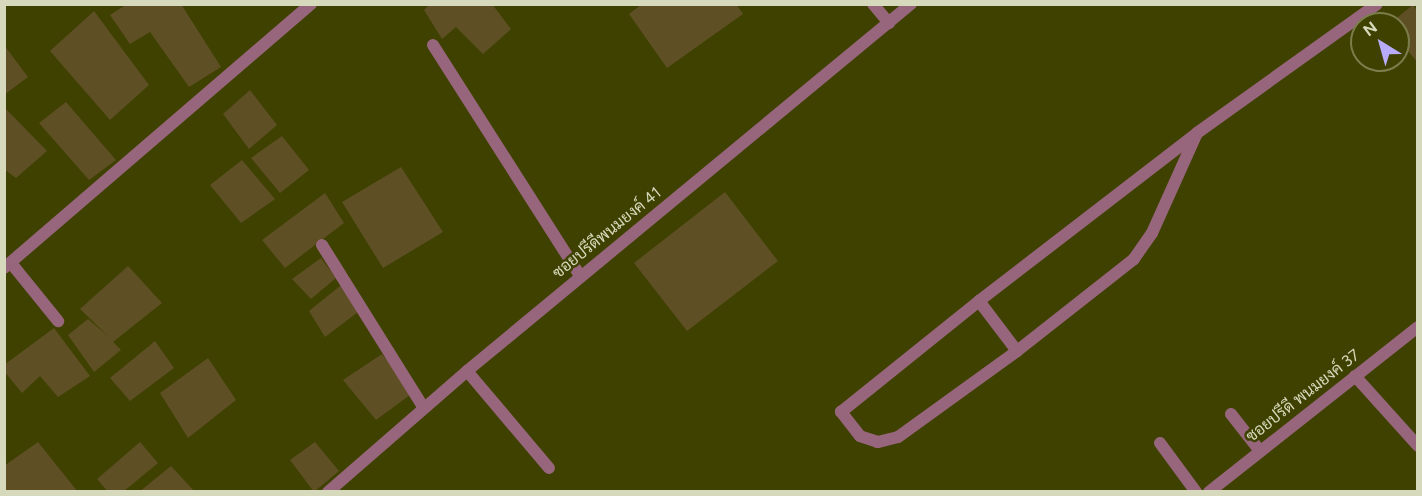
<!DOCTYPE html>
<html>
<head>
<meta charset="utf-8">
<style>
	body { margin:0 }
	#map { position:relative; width:1422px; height:496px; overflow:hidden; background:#3f4100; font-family:Figtree,Sarabun,sans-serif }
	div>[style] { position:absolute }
	.building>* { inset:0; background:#5e4f25 }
	.lane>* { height:12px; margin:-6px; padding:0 6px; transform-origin:6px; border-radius:6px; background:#98667c }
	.street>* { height:12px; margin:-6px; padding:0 6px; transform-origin:6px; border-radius:6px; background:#98667c }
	span { translate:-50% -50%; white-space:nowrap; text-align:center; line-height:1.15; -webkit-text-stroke:5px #3f4100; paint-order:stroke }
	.street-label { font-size:16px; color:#d6d9bb }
	.frame { position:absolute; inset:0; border:6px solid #d6d9bb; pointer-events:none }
	.north { position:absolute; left:1350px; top:12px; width:60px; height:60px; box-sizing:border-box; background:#3f4100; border:2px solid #7b7e4b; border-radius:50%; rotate:323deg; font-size:16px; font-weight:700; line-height:24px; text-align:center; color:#d6d9bb }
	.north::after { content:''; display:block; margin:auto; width:21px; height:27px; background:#b8abf7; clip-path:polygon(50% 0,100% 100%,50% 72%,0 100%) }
</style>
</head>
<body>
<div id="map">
	<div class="building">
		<div style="clip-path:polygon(127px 4px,181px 4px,221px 67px,189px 87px,150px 32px,130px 44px,110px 15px)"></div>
		<div style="clip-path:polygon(430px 4px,492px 4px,511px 29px,483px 54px,456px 27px,442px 39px,424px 10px)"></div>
		<div style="clip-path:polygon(642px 4px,736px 4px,743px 14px,667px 68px,629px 14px)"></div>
		<div style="clip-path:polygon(1413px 5px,1418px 11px,1418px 63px,1398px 39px,1398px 24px,1389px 24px)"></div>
		<div style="clip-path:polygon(94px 11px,149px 85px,110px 120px,50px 51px)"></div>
		<div style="clip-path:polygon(4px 45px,28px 77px,4px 95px)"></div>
		<div style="clip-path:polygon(250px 90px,277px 125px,249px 149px,223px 114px)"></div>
		<div style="clip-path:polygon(66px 102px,116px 160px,89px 180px,39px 123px)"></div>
		<div style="clip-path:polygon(4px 107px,47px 151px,16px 178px,4px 169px)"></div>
		<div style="clip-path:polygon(282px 136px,309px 170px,280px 193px,251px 158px)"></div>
		<div style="clip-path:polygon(242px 160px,275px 199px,241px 223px,210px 185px)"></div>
		<div style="clip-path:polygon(401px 167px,443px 232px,383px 268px,342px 202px)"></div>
		<div style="clip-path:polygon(725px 192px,778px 261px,687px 331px,634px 263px)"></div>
		<div style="clip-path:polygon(325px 193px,344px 223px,285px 268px,262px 240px)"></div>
		<div style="clip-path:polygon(321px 258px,336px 278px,311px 299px,292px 279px)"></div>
		<div style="clip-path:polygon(128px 266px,162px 303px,113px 342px,121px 350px,94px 372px,68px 335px,88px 319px,108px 336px,80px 309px)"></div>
		<div style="clip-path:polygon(345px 282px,362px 309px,325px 337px,309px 311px)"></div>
		<div style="clip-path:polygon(54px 328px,90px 376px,58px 397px,40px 376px,22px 393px,4px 371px,4px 365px)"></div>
		<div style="clip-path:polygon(155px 341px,174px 368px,130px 401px,110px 378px)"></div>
		<div style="clip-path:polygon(382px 354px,414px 392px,376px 420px,343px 380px)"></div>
		<div style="clip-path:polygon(208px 358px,236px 400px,188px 438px,160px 393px)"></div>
		<div style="clip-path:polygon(38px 442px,78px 492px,4px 492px,4px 466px)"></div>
		<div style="clip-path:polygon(140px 442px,158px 463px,123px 492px,108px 492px,97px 479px)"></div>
		<div style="clip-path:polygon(315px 442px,339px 471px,314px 492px,290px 460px)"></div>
		<div style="clip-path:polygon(171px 466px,195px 492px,139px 492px)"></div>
	</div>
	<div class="lane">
		<div style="left:873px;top:4px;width:25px;rotate:50deg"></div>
		<div style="left:1197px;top:133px;width:110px;rotate:114.2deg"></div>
		<div style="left:1152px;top:233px;width:32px;rotate:125deg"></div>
		<div style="left:1134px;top:259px;width:149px;rotate:141.8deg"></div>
		<div style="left:1017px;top:351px;width:147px;rotate:144.1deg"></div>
		<div style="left:898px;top:437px;width:21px;rotate:166deg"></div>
		<div style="left:878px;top:442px;width:19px;rotate:-162deg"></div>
		<div style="left:860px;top:436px;width:31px;rotate:-128deg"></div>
		<div style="left:841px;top:412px;width:177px;rotate:-38.8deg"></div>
		<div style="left:979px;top:301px;width:275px;rotate:-37.6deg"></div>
		<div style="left:1197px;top:133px;width:221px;rotate:-35.6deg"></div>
		<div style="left:979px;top:301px;width:63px;rotate:52.8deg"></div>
		<div style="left:1231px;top:414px;width:47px;rotate:51.9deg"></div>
		<div style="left:1160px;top:443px;width:61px;rotate:53.7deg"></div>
	</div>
	<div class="street">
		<div style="left:433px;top:45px;width:274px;rotate:57.5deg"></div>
		<div style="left:322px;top:245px;width:192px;rotate:58deg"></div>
		<div style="left:11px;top:263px;width:75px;rotate:51deg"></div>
		<div style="left:4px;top:268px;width:405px;rotate:-40.7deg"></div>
		<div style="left:467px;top:371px;width:127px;rotate:49.8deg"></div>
		<div style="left:1355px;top:376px;width:94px;rotate:48deg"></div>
		<div style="left:328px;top:492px;width:184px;rotate:-41deg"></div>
		<div style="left:467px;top:371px;width:576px;rotate:-39.58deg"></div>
		<div style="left:1209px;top:492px;width:266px;rotate:-38.3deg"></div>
	</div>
	<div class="street-label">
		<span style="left:607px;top:233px;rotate:-39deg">ซอยปรีดีพนมยงค์ 41</span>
		<span style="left:1303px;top:396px;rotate:-38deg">ซอยปรีดี พนมยงค์ 37</span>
	</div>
	<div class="frame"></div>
	<div class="north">N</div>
</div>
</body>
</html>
